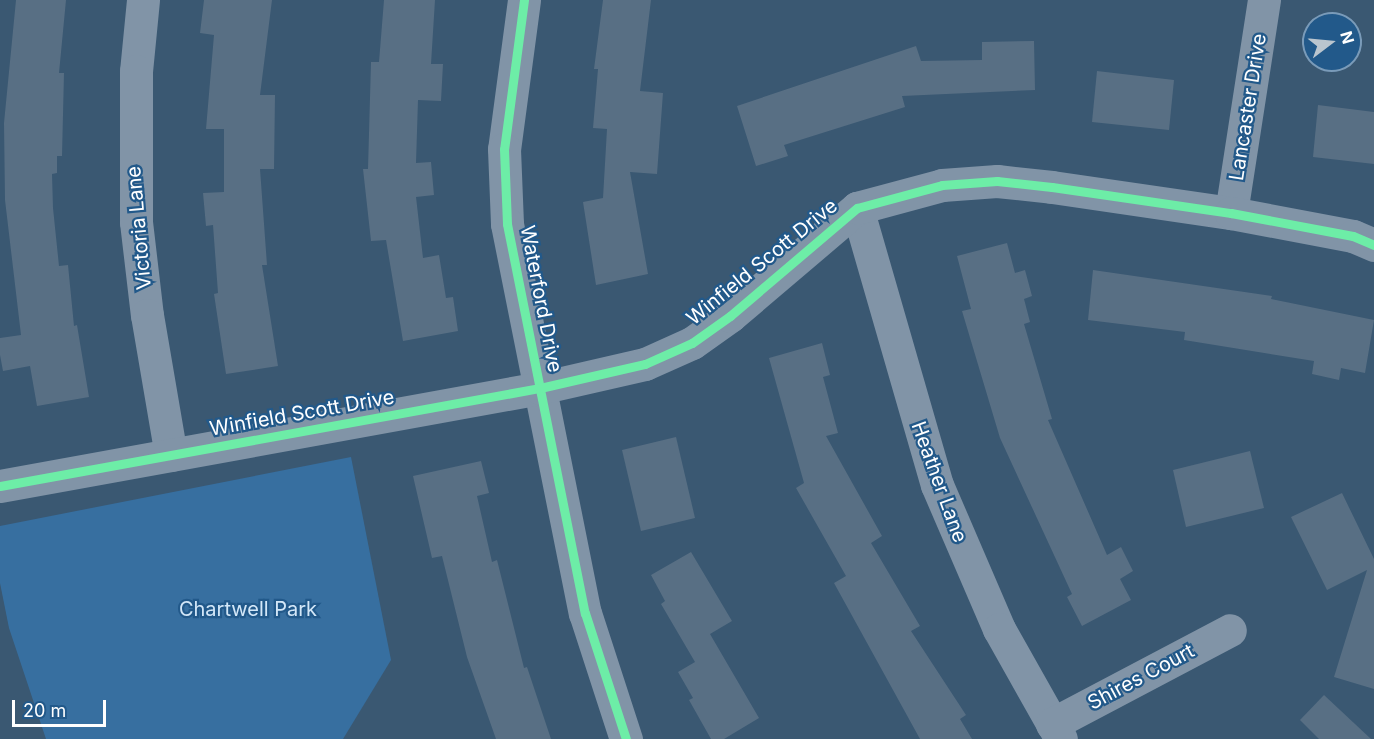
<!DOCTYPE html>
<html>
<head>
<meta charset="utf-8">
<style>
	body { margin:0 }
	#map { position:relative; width:1374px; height:739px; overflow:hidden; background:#3a5872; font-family:Inter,sans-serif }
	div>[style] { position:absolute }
	.green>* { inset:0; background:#376fa0 }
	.building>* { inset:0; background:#586f84 }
	.minor>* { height:33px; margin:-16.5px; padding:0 16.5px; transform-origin:16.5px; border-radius:16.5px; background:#8194a7 }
	.cycleway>* { height:9px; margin:-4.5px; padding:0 4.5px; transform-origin:4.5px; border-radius:4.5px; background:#6deda7 }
	span { translate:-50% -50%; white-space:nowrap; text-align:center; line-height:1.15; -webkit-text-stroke:4.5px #22598a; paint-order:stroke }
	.street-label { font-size:20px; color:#fff }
	.park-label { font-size:20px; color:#d3e7f8 }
	.north { position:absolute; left:1302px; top:12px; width:60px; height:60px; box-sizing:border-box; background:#22598a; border:2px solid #7a9bb9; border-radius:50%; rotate:74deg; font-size:16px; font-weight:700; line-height:24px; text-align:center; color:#fff }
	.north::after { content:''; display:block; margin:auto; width:21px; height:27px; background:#bac5ce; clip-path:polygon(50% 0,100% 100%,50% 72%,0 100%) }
	.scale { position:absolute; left:12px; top:700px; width:94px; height:27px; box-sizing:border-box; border:3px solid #fff; border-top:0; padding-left:8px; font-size:18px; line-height:21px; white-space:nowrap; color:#fff; -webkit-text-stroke:4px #22598a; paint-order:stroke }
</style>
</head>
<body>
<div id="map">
	<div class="green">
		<div style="clip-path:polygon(351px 457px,391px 660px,343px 739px,46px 739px,9px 628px,0 583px,0 526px)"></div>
	</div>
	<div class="building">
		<div style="clip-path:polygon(16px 0,66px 0,59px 73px,64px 73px,62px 156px,57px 156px,57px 173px,52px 174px,53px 208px,59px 266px,68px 265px,74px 326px,77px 325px,89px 397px,37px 406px,30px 366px,3px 371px,0 355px,0 338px,21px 335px,5px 200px,4px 123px)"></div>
		<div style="clip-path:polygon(204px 0,272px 0,260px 95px,275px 95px,274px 169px,260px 169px,267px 265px,262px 265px,278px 366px,226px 374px,214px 294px,218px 293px,213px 225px,206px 226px,203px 193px,224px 192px,224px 129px,206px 129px,214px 35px,200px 33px)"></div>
		<div style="clip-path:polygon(384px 0,435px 0,431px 64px,443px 64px,441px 101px,418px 100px,416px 163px,431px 162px,434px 195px,416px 197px,423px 258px,439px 255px,446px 298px,453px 297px,458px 331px,403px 341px,386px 240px,371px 241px,363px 169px,368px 169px,371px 62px,379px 62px)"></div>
		<div style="clip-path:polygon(603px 0,651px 0,640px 91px,663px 93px,657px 174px,630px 172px,648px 274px,596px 285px,583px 202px,603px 198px,607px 129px,593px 128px,598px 69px,594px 69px)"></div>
		<div style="clip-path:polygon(1034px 41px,1035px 90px,902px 96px,905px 107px,784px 145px,788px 156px,756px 166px,737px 106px,916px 46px,921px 61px,982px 60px,982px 42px)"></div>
		<div style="clip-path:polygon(1097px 71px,1174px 80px,1169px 130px,1092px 122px)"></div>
		<div style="clip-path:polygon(1318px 105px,1374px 112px,1374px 164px,1313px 157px)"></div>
		<div style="clip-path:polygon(1007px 243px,1015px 273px,1025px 270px,1032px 296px,1024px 299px,1030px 322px,1024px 324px,1052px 419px,1048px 420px,1107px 555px,1121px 547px,1133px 571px,1120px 579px,1131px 600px,1082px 626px,1067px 597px,1072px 594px,1000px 438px,962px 311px,971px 309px,957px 256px)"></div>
		<div style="clip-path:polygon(1093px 270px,1272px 296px,1271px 299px,1374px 320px,1365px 373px,1341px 368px,1339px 380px,1312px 374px,1314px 361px,1184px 340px,1185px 332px,1088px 320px)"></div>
		<div style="clip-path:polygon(822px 343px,830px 375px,823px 377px,838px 433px,826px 436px,882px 536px,871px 543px,920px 626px,911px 631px,966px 715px,960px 719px,972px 739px,920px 739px,834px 583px,846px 576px,796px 488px,804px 483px,769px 358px)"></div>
		<div style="clip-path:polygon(676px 437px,695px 518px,641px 531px,622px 450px)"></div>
		<div style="clip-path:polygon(1250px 451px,1264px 508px,1186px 527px,1173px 470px)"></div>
		<div style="clip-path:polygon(481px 461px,489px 493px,477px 496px,492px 562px,497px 560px,524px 668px,527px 667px,551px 739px,496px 739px,467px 657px,442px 556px,432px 558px,413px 476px)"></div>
		<div style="clip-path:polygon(1342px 493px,1374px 559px,1374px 689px,1334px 677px,1367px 570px,1327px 590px,1291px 517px)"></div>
		<div style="clip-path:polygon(691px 552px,732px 621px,710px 634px,759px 718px,724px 739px,711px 739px,689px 700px,693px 698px,678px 672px,695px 662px,661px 604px,665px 601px,651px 575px)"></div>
		<div style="clip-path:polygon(1324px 695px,1371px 739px,1319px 739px,1300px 720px)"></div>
	</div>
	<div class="minor">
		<div style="left:143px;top:0;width:71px;rotate:95.6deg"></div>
		<div style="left:136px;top:71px;width:151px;rotate:90deg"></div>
		<div style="left:136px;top:222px;width:94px;rotate:83.3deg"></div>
		<div style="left:147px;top:315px;width:142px;rotate:80.3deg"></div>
		<div style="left:524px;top:0;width:150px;rotate:97.6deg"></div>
		<div style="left:504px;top:149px;width:75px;rotate:87.7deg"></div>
		<div style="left:507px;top:224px;width:397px;rotate:78.7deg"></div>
		<div style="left:585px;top:613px;width:133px;rotate:72deg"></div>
		<div style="left:857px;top:208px;width:288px;rotate:73.9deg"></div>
		<div style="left:937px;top:485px;width:157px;rotate:66.7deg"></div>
		<div style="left:999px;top:629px;width:126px;rotate:60.6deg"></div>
		<div style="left:1231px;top:213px;width:216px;rotate:-81.2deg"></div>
		<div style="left:0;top:486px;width:549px;rotate:-10.29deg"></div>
		<div style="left:540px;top:388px;width:108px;rotate:-12.9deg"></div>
		<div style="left:645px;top:364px;width:51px;rotate:-24.1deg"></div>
		<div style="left:692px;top:343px;width:47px;rotate:-35.4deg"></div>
		<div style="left:730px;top:316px;width:167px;rotate:-40.4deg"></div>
		<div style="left:857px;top:208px;width:88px;rotate:-15.1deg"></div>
		<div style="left:942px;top:185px;width:55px;rotate:-4.2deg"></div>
		<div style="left:997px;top:181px;width:55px;rotate:6.2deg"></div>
		<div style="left:1052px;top:187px;width:181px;rotate:8.3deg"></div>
		<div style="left:1231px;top:213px;width:124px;rotate:10.7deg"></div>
		<div style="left:1353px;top:236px;width:23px;rotate:23deg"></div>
		<div style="left:1052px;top:724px;width:201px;rotate:-27.8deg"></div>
	</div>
	<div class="cycleway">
		<div style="left:524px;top:0;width:150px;rotate:97.6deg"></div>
		<div style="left:504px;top:149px;width:75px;rotate:87.7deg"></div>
		<div style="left:507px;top:224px;width:397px;rotate:78.7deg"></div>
		<div style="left:585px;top:613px;width:133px;rotate:72deg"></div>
		<div style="left:0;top:486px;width:549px;rotate:-10.29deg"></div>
		<div style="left:540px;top:388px;width:108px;rotate:-12.9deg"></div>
		<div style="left:645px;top:364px;width:51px;rotate:-24.1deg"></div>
		<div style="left:692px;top:343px;width:47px;rotate:-35.4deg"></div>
		<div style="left:730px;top:316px;width:167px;rotate:-40.4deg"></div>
		<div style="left:857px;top:208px;width:88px;rotate:-15.1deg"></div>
		<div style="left:942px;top:185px;width:55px;rotate:-4.2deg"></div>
		<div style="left:997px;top:181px;width:55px;rotate:6.2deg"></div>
		<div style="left:1052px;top:187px;width:181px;rotate:8.3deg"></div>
		<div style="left:1231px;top:213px;width:124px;rotate:10.7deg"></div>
		<div style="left:1353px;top:236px;width:23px;rotate:23deg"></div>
	</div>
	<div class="street-label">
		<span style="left:1248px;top:107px;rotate:-81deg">Lancaster Drive</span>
		<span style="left:139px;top:228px;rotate:-95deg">Victoria Lane</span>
		<span style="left:762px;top:262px;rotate:-39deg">Winfield Scott Drive</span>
		<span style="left:541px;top:299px;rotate:79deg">Waterford Drive</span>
		<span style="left:302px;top:413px;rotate:-10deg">Winfield Scott Drive</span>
		<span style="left:939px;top:482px;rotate:70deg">Heather Lane</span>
		<span style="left:1141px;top:677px;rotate:-28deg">Shires Court</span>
	</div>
	<div class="park-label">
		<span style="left:248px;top:609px">Chartwell Park</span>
	</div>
	<div class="north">N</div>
	<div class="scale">20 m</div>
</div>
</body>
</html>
